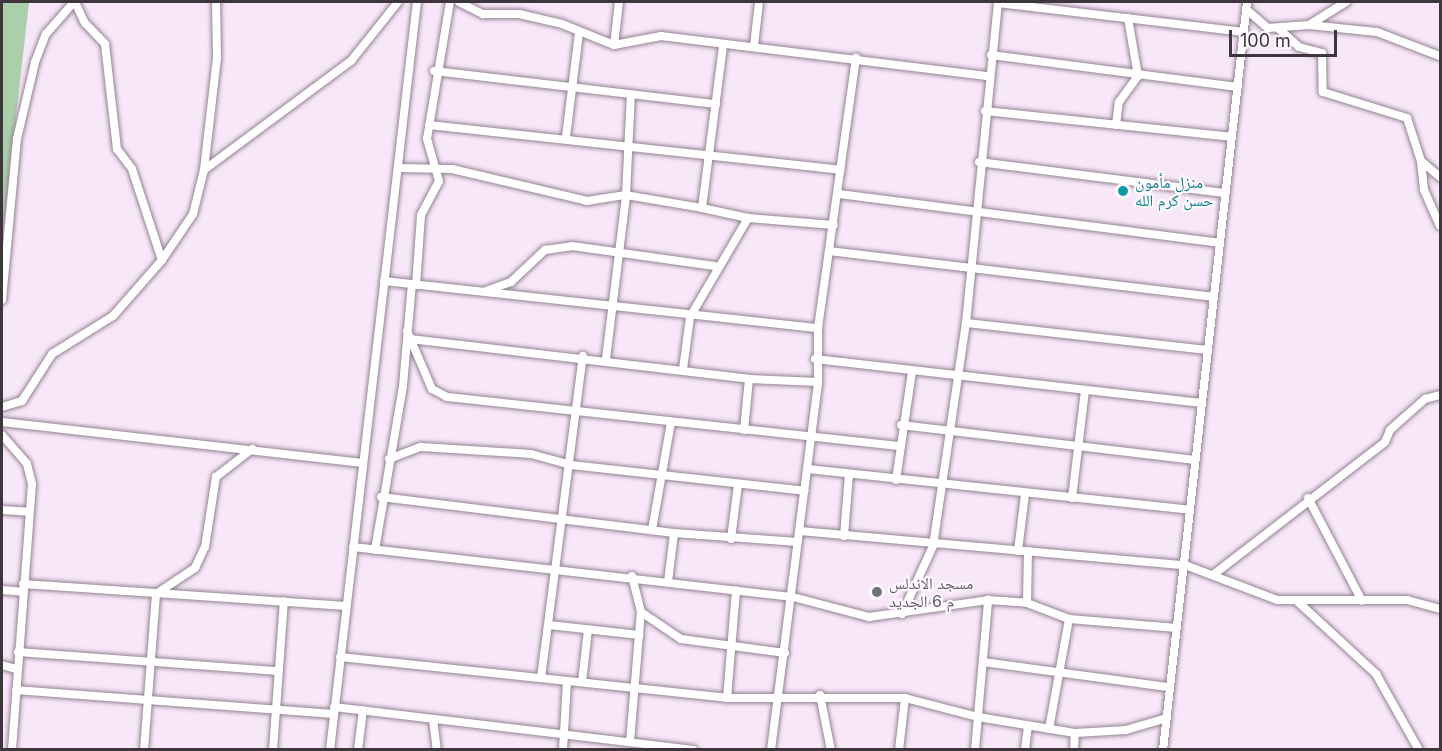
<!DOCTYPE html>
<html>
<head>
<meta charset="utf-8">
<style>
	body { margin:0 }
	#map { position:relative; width:1442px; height:751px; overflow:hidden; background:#f8e7f8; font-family:Inter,"Noto Naskh Arabic",sans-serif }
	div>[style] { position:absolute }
	.green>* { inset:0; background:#abcfaa }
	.roads { filter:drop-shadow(0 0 2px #938393) drop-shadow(0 0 2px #938393) }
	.minor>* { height:8px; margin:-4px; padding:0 4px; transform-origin:4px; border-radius:4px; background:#fff }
	.dots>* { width:16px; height:16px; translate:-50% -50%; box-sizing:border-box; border:3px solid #fff8ff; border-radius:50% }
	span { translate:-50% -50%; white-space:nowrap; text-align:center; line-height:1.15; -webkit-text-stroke:4.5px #fff8ff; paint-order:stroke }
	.culture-label { font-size:16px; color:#0d838f }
	.left { translate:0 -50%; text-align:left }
	.worship-label { font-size:16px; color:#5b616d }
	.frame { position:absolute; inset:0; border:3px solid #3d363d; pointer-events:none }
	.scale { position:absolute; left:1229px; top:30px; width:108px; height:27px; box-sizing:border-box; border:3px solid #3d363d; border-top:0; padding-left:8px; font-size:18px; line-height:21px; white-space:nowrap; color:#3d363d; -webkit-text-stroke:4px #fff8ff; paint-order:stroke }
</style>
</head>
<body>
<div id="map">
	<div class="green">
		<div style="clip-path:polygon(2px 2px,29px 2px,2px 240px)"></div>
	</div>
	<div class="roads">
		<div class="minor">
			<div style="left:75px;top:2px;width:23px;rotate:65deg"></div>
			<div style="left:85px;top:23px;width:29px;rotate:46deg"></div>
			<div style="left:105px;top:44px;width:106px;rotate:83.5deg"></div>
			<div style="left:117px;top:149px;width:25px;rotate:53deg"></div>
			<div style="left:132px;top:169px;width:96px;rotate:71.8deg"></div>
			<div style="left:459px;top:2px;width:27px;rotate:27deg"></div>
			<div style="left:483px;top:14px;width:36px"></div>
			<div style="left:519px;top:14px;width:44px;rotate:13.1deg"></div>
			<div style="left:562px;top:24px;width:56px;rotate:22deg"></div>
			<div style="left:614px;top:45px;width:48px;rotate:-10.8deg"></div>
			<div style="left:661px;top:36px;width:330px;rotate:7deg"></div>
			<div style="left:998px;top:3px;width:248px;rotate:6.7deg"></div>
			<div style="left:1247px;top:10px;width:28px;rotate:41deg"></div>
			<div style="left:1268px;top:28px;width:41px;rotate:-4.2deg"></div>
			<div style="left:1309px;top:25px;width:68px;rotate:5.9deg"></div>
			<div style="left:1377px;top:32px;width:67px;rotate:20.9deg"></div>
			<div style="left:1309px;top:25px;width:44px;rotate:-31.9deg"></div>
			<div style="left:1278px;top:28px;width:28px;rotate:42deg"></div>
			<div style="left:1299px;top:47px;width:24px;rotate:15deg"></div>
			<div style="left:1322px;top:53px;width:39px;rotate:89deg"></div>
			<div style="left:1323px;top:92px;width:88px;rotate:17.2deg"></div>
			<div style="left:1407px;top:118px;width:45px;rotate:72deg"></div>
			<div style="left:1421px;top:161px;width:25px;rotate:40deg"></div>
			<div style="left:614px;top:45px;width:43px;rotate:-83.4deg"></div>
			<div style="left:754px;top:46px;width:44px;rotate:-83.5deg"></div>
			<div style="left:991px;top:55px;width:249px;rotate:7.4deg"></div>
			<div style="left:434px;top:71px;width:284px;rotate:6.7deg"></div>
			<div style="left:985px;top:111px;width:247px;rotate:6deg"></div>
			<div style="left:429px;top:125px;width:414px;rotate:6.2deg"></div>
			<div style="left:1116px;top:125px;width:23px;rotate:-83deg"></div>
			<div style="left:1119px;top:102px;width:32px;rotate:-54deg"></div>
			<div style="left:1138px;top:76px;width:59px;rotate:-99.8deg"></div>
			<div style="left:566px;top:137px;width:106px;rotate:-82.9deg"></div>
			<div style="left:1421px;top:161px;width:29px;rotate:84deg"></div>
			<div style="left:1424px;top:190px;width:39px;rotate:66deg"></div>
			<div style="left:979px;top:162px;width:247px;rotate:7.2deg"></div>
			<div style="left:398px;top:168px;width:54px;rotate:1.1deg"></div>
			<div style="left:452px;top:169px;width:139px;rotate:13.3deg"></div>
			<div style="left:587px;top:201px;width:39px;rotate:-9deg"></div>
			<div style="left:626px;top:195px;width:77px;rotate:9.7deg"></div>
			<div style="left:204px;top:170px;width:113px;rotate:-83.4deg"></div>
			<div style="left:217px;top:58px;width:56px;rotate:-91deg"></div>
			<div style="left:839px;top:194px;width:383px;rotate:7.3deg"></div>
			<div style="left:748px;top:218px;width:86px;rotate:4.7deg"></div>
			<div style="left:829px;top:251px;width:386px;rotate:6.8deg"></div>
			<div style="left:384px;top:281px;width:437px;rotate:6.2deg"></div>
			<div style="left:416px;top:285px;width:70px;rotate:-85.9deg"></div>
			<div style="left:421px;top:215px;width:38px;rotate:-62deg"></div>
			<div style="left:439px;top:181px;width:44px;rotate:-105.9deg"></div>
			<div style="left:427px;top:139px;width:139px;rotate:-80.5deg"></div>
			<div style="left:486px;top:291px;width:27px;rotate:-20deg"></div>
			<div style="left:511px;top:282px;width:47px;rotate:-43.3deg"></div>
			<div style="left:545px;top:250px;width:27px;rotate:-8deg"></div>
			<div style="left:572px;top:246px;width:144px;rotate:8deg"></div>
			<div style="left:2px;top:300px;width:162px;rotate:-84.7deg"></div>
			<div style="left:17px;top:139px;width:79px;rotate:-76.8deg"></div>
			<div style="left:35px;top:62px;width:30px;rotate:-69deg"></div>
			<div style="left:46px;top:34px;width:43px;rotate:-48.8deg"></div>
			<div style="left:966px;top:323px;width:243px;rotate:6.4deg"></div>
			<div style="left:407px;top:331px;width:63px;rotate:66.7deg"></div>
			<div style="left:432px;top:389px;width:17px;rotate:28deg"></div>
			<div style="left:447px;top:397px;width:455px;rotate:6.2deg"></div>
			<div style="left:410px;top:339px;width:341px;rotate:6.7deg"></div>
			<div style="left:749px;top:379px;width:69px;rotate:2.5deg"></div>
			<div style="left:606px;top:359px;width:165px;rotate:-83deg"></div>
			<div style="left:626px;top:195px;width:101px;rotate:-87.2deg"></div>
			<div style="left:815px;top:359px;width:389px;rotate:6.5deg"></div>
			<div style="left:683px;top:369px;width:52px;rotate:-82.3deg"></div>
			<div style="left:690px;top:317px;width:115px;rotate:-59.6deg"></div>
			<div style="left:748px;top:218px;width:47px;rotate:-167.7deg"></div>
			<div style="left:702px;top:208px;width:163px;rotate:-82.6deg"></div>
			<div style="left:2px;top:407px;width:21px;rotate:-17deg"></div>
			<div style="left:22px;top:401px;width:56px;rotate:-57.4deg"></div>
			<div style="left:52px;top:354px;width:72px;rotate:-31.9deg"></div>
			<div style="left:113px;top:316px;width:74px;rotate:-48.8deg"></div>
			<div style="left:162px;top:260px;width:55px;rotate:-56deg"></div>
			<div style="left:193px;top:214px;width:45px;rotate:-76deg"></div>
			<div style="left:204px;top:170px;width:183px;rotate:-36.6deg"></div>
			<div style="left:351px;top:61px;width:75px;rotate:-51.5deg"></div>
			<div style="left:2px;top:422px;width:363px;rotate:6.5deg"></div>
			<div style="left:901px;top:425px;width:296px;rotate:6.8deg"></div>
			<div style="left:744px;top:430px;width:51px;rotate:-84.4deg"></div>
			<div style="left:2px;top:435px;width:38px;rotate:49deg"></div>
			<div style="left:27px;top:464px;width:21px;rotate:76deg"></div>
			<div style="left:32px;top:484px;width:267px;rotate:94.3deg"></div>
			<div style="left:389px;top:459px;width:34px;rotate:-21deg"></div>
			<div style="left:421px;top:447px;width:110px;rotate:3.6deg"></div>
			<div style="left:531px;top:454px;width:41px;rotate:15.4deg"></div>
			<div style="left:571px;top:465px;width:235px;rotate:6.3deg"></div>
			<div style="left:808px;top:469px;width:384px;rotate:6.1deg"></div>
			<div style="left:896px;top:480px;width:109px;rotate:-81.6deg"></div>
			<div style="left:381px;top:497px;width:295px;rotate:7deg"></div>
			<div style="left:674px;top:533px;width:124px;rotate:4.2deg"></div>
			<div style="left:1072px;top:498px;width:108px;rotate:-83.1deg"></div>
			<div style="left:1308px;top:498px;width:116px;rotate:62.3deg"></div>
			<div style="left:2px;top:510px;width:26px;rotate:4deg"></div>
			<div style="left:652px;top:530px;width:110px;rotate:-80deg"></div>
			<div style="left:801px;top:531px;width:386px;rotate:5.1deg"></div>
			<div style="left:1185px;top:565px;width:98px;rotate:20.8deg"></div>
			<div style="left:1277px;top:600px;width:130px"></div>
			<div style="left:1407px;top:600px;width:34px;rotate:15deg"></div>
			<div style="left:844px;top:536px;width:62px;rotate:-85.4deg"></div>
			<div style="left:731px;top:539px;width:55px;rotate:-82.7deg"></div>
			<div style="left:353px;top:547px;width:443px;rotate:6.5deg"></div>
			<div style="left:793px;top:597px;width:79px;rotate:14.7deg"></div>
			<div style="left:869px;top:617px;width:120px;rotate:-8.1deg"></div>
			<div style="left:988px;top:600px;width:39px;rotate:4deg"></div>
			<div style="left:1027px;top:603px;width:45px;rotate:20.9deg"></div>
			<div style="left:1069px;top:619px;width:108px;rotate:4.8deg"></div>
			<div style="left:375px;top:550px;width:166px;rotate:-80.3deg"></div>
			<div style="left:403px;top:386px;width:102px;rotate:-85deg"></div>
			<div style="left:1018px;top:551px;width:57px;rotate:-83deg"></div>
			<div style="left:1213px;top:575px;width:217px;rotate:-37.7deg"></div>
			<div style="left:1385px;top:442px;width:13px;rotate:-67deg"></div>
			<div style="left:1390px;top:430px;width:47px;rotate:-41.5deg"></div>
			<div style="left:1425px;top:399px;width:16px;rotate:-15deg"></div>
			<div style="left:632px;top:576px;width:37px;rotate:76deg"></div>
			<div style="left:641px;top:612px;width:48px;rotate:34deg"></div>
			<div style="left:681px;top:639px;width:105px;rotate:7.7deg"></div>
			<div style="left:668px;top:582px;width:49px;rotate:-83deg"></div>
			<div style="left:23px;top:584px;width:324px;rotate:3.9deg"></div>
			<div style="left:2px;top:590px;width:21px;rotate:5deg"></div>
			<div style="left:1297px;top:601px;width:108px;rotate:42.7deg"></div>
			<div style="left:1376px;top:674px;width:87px;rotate:60.5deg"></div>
			<div style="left:1027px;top:603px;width:52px;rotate:-88.9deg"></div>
			<div style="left:902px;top:614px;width:75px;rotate:-65.5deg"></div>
			<div style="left:933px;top:546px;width:225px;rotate:-81.6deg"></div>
			<div style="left:966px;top:323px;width:323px;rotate:-84.3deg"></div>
			<div style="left:549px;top:625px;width:91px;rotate:6.3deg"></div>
			<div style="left:18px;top:652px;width:261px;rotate:4.2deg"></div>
			<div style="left:340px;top:657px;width:389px;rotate:6deg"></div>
			<div style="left:727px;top:698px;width:178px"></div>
			<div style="left:905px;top:698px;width:75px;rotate:14.6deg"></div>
			<div style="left:978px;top:717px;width:98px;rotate:9.4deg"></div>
			<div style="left:1075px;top:733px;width:51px;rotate:-3.4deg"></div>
			<div style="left:1126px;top:730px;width:43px;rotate:-16.3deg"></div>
			<div style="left:983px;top:662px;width:188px;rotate:7.7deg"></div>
			<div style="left:2px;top:665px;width:15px;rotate:16deg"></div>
			<div style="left:541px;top:678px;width:325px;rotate:-82.6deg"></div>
			<div style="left:582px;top:682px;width:53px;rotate:-83.5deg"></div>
			<div style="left:16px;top:690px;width:318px;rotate:4.3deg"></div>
			<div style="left:820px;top:695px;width:56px;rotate:78.7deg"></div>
			<div style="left:727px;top:698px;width:108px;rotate:-85.2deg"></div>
			<div style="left:334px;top:707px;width:362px;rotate:6.8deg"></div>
			<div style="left:433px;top:719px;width:31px;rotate:83deg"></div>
			<div style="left:1049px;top:729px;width:112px;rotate:-79.7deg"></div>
			<div style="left:630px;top:742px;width:130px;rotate:-85.2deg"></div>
			<div style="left:144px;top:750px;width:156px;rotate:-85.6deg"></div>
			<div style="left:156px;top:594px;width:47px;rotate:-33.7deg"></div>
			<div style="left:195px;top:568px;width:23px;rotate:-65deg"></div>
			<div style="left:205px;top:547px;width:71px;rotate:-81.1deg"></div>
			<div style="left:216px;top:477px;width:46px;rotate:-37.9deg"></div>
			<div style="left:273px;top:750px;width:149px;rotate:-85.8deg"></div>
			<div style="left:330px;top:750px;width:753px;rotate:-83.37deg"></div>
			<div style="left:358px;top:750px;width:40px;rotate:-82.9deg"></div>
			<div style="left:563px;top:750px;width:69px;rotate:-86.7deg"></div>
			<div style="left:771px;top:750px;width:371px;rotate:-82.7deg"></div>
			<div style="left:818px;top:382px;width:54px;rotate:-90deg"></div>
			<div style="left:818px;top:328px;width:273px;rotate:-82deg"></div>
			<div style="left:899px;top:750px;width:52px;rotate:-83.4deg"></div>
			<div style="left:975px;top:750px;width:151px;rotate:-85deg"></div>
			<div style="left:1025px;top:750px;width:24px;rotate:-83deg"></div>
			<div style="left:1074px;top:750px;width:17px;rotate:-87deg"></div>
			<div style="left:1163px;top:750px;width:753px;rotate:-83.59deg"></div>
		</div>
	</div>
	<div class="dots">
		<div style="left:1123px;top:191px;background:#0f9aa8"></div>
		<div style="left:877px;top:592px;background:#6b7280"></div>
	</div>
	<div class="culture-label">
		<span class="left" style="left:1135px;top:191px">منزل مأمون<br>حسن كرم الله</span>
	</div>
	<div class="worship-label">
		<span class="left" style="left:889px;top:592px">مسجد الاندلس<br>م 6 الجديد</span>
	</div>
	<div class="frame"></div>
	<div class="scale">100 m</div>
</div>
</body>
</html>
